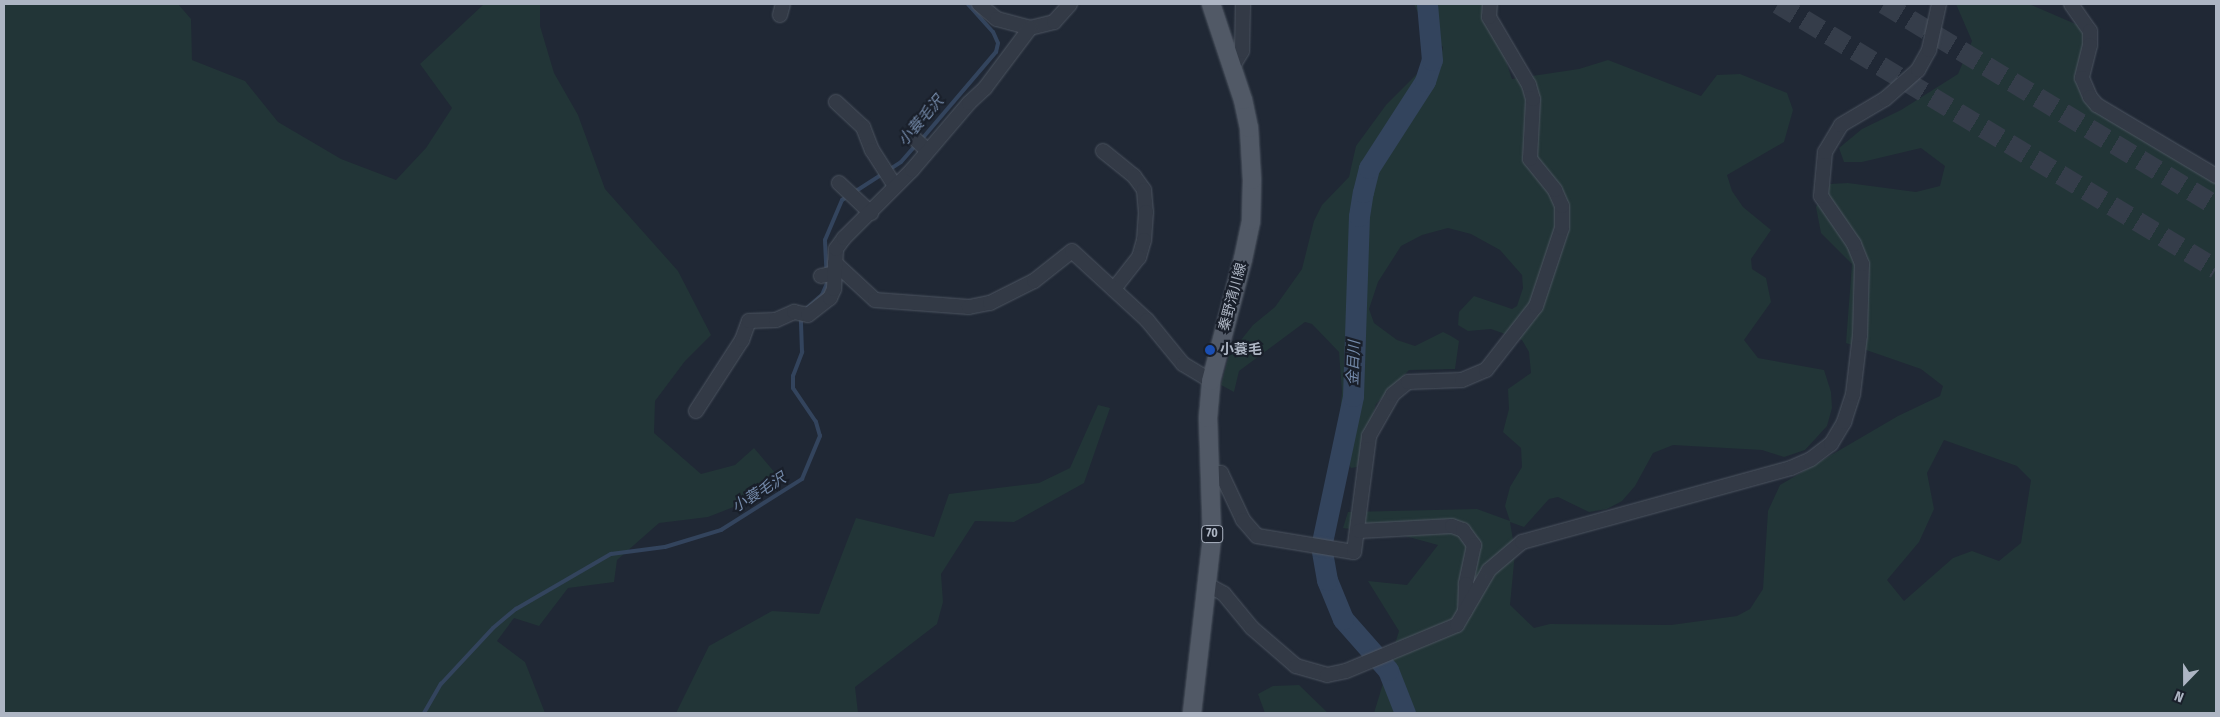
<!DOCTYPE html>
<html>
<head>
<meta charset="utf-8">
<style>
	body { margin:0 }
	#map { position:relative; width:2220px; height:717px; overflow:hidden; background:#202835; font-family:"Fira Sans Condensed","Noto Sans JP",sans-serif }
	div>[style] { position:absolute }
	.green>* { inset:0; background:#223537 }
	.stream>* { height:4px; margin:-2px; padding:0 2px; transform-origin:2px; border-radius:2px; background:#33445d }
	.river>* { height:21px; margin:-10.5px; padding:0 10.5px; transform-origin:10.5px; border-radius:10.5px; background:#33445d }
	.highway-tunnel>* { height:20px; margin-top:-10px; transform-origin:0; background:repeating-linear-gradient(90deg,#353d4a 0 20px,transparent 0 30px) }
	.roads { filter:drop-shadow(0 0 1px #4d5561) drop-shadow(0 0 1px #4d5561) }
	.minor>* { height:14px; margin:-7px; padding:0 7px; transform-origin:7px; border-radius:7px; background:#333a46 }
	.major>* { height:18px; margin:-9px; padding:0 9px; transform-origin:9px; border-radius:9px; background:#515966 }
	.dots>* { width:14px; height:14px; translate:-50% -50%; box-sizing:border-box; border:2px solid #191f2a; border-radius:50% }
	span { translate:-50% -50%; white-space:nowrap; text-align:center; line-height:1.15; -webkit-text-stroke:4.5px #191f2a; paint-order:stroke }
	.shield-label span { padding:1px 4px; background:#191f2a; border:1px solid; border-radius:4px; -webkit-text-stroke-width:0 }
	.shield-label { font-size:12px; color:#adb5c3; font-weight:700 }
	.street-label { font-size:14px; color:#adb5c3 }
	.poi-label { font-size:14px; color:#adb5c3; font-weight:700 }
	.left { translate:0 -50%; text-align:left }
	.water-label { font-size:15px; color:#758bab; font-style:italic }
	.frame { position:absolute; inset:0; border:5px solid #adb5c3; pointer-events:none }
	.north { position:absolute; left:2160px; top:657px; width:50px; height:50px; -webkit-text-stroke:4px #191f2a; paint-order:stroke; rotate:202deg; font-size:14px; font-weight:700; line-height:20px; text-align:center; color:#adb5c3 }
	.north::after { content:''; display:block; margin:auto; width:18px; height:22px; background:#adb5c3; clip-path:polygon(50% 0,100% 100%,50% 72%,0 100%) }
</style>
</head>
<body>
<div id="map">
	<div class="green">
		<div style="clip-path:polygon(4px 4px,178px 4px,191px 19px,192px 60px,245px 81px,278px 122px,341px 159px,396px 180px,426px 148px,452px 108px,420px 64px,484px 4px,540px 4px,540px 26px,554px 73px,578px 115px,605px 189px,678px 271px,711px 335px,685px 361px,655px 401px,654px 433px,701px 474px,735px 465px,754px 448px,776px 474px,754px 499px,708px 517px,659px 523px,617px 560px,614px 582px,568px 588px,539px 626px,514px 618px,497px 641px,525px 662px,545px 713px,4px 713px)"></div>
		<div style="clip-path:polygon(evenodd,1414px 4px,1487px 4px,1512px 79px,1579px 69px,1608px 60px,1701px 96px,1717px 75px,1740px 74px,1787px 93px,1793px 110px,1784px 142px,1727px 175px,1732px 191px,1743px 207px,1771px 230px,1751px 259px,1752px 269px,1766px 278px,1771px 302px,1744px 340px,1758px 358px,1824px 370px,1831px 392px,1832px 408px,1827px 426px,1805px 450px,1784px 457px,1762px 450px,1673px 445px,1653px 453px,1635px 486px,1622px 501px,1607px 509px,1589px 512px,1558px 497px,1549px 499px,1524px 527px,1510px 522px,1515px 552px,1510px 605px,1534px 628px,1550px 624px,1671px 625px,1737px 616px,1750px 609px,1763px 589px,1768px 511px,1780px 485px,1898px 416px,1940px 396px,1943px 386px,1921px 369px,1846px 343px,1852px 264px,1821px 233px,1816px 207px,1830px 184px,1848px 183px,1916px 192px,1940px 186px,1945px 166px,1921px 148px,1862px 162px,1844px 162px,1839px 148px,1862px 129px,1901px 110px,1958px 74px,1972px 41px,1956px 4px,2029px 4px,2094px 32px,2088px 82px,2099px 99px,2216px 168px,2216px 713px,1374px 713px,1399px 631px,1368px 581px,1407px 585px,1438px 545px,1405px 536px,1343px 528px,1348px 512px,1477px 509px,1510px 521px,1505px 506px,1510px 487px,1522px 467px,1521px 448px,1503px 432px,1509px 409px,1508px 389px,1531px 373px,1529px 352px,1522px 340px,1491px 329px,1468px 331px,1458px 325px,1459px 312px,1474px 296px,1512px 309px,1517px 306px,1523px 288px,1522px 275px,1500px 250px,1471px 234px,1448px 228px,1422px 235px,1401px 246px,1378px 282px,1369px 309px,1374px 323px,1397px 340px,1415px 346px,1443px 332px,1451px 336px,1459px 341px,1455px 369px,1409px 370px,1376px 404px,1357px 467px,1351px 468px,1337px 443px,1342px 392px,1339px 352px,1312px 324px,1305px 322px,1239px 371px,1234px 392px,1221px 385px,1229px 355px,1253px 325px,1275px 307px,1302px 269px,1314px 221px,1322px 205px,1349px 177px,1356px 146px,1386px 105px,1418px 73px,1440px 60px,1443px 47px,1425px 28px,1414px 4px,1944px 440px,2017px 466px,2031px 480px,2021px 543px,1999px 561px,1972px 551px,1953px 558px,1904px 601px,1887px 580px,1919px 542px,1934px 509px,1927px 473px,1944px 440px)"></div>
		<div style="clip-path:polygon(1098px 405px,1110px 408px,1084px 483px,1014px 522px,975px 521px,941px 574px,943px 602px,937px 624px,855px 687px,858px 713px,676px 713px,709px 646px,772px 611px,819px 614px,856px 518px,934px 537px,949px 494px,1039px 483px,1070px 468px)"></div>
		<div style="clip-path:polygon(1299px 685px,1328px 713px,1265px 713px,1258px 694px,1273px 686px)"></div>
	</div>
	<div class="stream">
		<div style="left:921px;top:140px;width:116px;rotate:-49.6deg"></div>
		<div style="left:996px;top:52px;width:9px;rotate:-77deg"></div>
		<div style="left:998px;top:43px;width:12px;rotate:-114deg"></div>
		<div style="left:993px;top:32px;width:38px;rotate:-132deg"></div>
		<div style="left:804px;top:311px;width:24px;rotate:-42deg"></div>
		<div style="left:822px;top:295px;width:13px;rotate:-67deg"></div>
		<div style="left:827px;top:283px;width:43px;rotate:-92.7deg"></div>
		<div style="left:825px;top:240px;width:43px;rotate:-67deg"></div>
		<div style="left:842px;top:200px;width:70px;rotate:-32.8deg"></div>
		<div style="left:901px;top:162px;width:23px;rotate:-49deg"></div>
		<div style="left:424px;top:713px;width:34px;rotate:-60deg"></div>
		<div style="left:441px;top:684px;width:76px;rotate:-47.1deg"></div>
		<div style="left:493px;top:628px;width:30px;rotate:-40deg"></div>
		<div style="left:516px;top:609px;width:110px;rotate:-30.1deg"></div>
		<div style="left:611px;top:554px;width:54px;rotate:-7.4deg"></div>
		<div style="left:665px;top:547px;width:59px;rotate:-16.9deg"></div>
		<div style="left:721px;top:530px;width:96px;rotate:-32.2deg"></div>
		<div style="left:802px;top:479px;width:47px;rotate:-67.3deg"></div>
		<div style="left:820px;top:436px;width:15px;rotate:-106deg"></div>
		<div style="left:816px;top:422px;width:41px;rotate:-124.1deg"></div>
		<div style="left:793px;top:388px;width:12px;rotate:-90deg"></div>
		<div style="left:793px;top:376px;width:26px;rotate:-69deg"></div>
		<div style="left:802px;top:352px;width:35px;rotate:-92deg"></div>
	</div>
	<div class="river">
		<div style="left:1405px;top:713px;width:46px;rotate:-111.6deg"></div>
		<div style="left:1388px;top:670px;width:68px;rotate:-131.4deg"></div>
		<div style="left:1343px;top:619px;width:42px;rotate:-112.3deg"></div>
		<div style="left:1327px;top:580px;width:34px;rotate:-100deg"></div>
		<div style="left:1321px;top:547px;width:154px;rotate:-78deg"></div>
		<div style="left:1353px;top:396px;width:180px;rotate:-88.1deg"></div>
		<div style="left:1359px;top:216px;width:24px;rotate:-81deg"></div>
		<div style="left:1363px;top:192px;width:25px;rotate:-76deg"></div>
		<div style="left:1369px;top:168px;width:103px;rotate:-57.2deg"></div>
		<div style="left:1425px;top:81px;width:22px;rotate:-72deg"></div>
		<div style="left:1432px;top:60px;width:56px;rotate:-95.1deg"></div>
	</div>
	<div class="highway-tunnel">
		<div style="left:1778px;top:4px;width:512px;rotate:31.17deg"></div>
		<div style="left:1884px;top:4px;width:389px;rotate:31.3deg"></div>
	</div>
	<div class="roads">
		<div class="minor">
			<div style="left:979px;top:4px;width:23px;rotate:40deg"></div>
			<div style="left:997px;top:19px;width:34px;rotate:15deg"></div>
			<div style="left:1030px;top:28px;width:25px;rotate:-14deg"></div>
			<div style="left:1054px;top:22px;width:24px;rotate:-48deg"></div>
			<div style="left:2071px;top:4px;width:33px;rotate:55deg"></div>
			<div style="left:2090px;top:31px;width:14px;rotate:90deg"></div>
			<div style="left:2090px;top:45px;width:34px;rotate:104deg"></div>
			<div style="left:2082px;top:78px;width:21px;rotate:67deg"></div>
			<div style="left:2090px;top:97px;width:11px;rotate:49deg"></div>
			<div style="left:2097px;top:105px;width:139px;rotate:30.8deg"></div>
			<div style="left:780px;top:15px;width:11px;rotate:-75deg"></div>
			<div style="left:1233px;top:66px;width:17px;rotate:-59deg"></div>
			<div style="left:1242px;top:51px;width:47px;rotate:-88.8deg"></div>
			<div style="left:836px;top:102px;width:37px;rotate:43deg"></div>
			<div style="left:863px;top:127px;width:25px;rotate:69deg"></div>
			<div style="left:872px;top:150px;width:43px;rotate:57.4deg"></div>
			<div style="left:915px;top:139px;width:16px;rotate:43deg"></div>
			<div style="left:1103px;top:151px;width:40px;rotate:39deg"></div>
			<div style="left:1134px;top:176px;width:17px;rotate:54deg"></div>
			<div style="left:1144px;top:190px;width:22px;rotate:85deg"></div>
			<div style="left:1146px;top:212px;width:28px;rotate:94deg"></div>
			<div style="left:1144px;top:240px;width:18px;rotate:106deg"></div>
			<div style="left:1139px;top:257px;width:41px;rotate:128deg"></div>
			<div style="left:839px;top:183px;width:44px;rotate:43.2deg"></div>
			<div style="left:835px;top:263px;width:54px;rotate:42.8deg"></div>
			<div style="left:875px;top:300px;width:94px;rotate:4.3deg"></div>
			<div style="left:969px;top:307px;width:21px;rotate:-11deg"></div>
			<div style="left:990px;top:303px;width:49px;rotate:-26.6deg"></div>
			<div style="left:1034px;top:281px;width:48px;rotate:-38.3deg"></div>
			<div style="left:1072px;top:251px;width:102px;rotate:42.6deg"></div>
			<div style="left:1147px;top:320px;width:57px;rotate:50.7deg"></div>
			<div style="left:1183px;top:364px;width:33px;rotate:31deg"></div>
			<div style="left:821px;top:276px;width:14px;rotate:-12deg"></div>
			<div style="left:696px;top:411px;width:85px;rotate:-57.1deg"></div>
			<div style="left:742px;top:340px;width:20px;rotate:-70deg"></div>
			<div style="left:749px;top:321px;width:27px;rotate:-2deg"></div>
			<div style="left:776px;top:320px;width:20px;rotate:-24deg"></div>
			<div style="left:794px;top:312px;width:14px;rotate:12deg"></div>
			<div style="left:808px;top:315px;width:28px;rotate:-38deg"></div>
			<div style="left:830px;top:298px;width:10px;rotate:-66deg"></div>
			<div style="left:834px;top:289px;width:40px;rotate:-87.1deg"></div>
			<div style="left:836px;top:249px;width:14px;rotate:-54deg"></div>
			<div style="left:844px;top:238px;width:96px;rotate:-45deg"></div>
			<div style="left:912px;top:170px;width:88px;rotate:-49.6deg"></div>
			<div style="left:969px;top:103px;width:22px;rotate:-43deg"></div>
			<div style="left:985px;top:88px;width:75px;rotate:-53.1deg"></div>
			<div style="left:1210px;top:473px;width:11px"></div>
			<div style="left:1221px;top:473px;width:52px;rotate:64.9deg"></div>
			<div style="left:1243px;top:520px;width:21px;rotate:49deg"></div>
			<div style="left:1257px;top:536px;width:98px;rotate:9.4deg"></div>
			<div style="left:1354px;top:552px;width:117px;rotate:-82.6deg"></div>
			<div style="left:1369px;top:436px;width:48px;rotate:-60.3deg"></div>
			<div style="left:1393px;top:394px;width:19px;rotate:-39deg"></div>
			<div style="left:1408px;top:382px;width:54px;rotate:-2.1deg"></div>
			<div style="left:1462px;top:380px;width:26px;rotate:-23deg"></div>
			<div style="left:1486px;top:370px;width:81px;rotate:-52deg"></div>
			<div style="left:1536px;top:306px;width:82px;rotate:-71.6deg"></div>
			<div style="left:1562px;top:228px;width:22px;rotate:-90deg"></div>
			<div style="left:1562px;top:206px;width:17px;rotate:-114deg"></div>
			<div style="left:1555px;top:190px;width:40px;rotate:-129deg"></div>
			<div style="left:1530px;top:159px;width:60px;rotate:-87.1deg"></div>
			<div style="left:1533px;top:99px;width:15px;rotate:-106deg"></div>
			<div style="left:1529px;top:85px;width:79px;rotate:-120.5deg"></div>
			<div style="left:1489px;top:17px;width:13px;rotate:-86deg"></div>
			<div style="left:1359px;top:531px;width:93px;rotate:-3.1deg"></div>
			<div style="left:1452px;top:526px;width:12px;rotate:20deg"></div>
			<div style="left:1463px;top:530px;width:19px;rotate:54deg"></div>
			<div style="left:1474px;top:545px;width:40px;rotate:102deg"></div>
			<div style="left:1466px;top:584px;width:27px;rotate:92deg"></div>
			<div style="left:1208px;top:585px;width:18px;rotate:29deg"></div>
			<div style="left:1224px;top:594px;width:44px;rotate:50.5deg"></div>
			<div style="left:1252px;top:628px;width:58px;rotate:40.8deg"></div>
			<div style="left:1296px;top:666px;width:32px;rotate:16deg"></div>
			<div style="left:1327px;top:675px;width:19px;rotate:-12deg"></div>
			<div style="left:1346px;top:671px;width:120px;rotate:-22.5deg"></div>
			<div style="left:1457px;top:625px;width:64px;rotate:-59.8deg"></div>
			<div style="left:1489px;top:570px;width:43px;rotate:-40.3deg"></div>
			<div style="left:1522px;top:542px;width:279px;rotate:-15.4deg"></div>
			<div style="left:1791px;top:468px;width:22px;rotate:-24deg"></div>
			<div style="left:1811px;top:459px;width:25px;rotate:-37deg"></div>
			<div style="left:1831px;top:444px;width:26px;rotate:-59deg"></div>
			<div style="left:1844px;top:422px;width:29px;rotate:-72deg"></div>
			<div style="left:1853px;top:394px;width:59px;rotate:-83.2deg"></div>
			<div style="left:1860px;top:335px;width:71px;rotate:-88.4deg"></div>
			<div style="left:1862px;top:264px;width:22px;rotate:-112deg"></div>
			<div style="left:1854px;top:244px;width:58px;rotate:-124.5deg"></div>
			<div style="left:1821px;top:196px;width:44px;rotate:-84.8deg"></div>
			<div style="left:1825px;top:152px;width:31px;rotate:-59deg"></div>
			<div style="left:1841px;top:125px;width:51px;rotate:-30.6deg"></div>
			<div style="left:1885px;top:99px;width:44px;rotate:-41.3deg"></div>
			<div style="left:1918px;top:70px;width:23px;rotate:-61deg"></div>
			<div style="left:1929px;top:50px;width:47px;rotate:-77.7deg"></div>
		</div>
		<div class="major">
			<div style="left:1192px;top:713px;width:176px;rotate:-83.5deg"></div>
			<div style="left:1212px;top:538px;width:120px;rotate:-91.9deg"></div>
			<div style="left:1208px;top:418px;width:37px;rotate:-85deg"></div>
			<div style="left:1211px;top:381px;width:126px;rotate:-75.3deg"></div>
			<div style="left:1243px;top:259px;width:39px;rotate:-78deg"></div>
			<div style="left:1251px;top:221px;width:41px;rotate:-88.6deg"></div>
			<div style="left:1252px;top:180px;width:52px;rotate:-93.3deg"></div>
			<div style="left:1249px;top:128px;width:29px;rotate:-102deg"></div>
			<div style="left:1243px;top:100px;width:101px;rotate:-108.4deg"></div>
		</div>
	</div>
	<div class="dots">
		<div style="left:1210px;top:350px;background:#1a4fb4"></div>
	</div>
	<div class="shield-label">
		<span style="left:1212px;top:534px">70</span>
	</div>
	<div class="street-label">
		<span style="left:1233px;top:297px;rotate:-75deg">秦野清川線</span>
	</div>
	<div class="poi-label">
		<span class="left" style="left:1220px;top:350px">小蓑毛</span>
	</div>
	<div class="water-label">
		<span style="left:921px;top:121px;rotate:-49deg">小蓑毛沢</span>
		<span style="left:1354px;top:363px;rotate:-88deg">金目川</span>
		<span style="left:759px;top:493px;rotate:-32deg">小蓑毛沢</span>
	</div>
	<div class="frame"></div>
	<div class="north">N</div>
</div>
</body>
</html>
